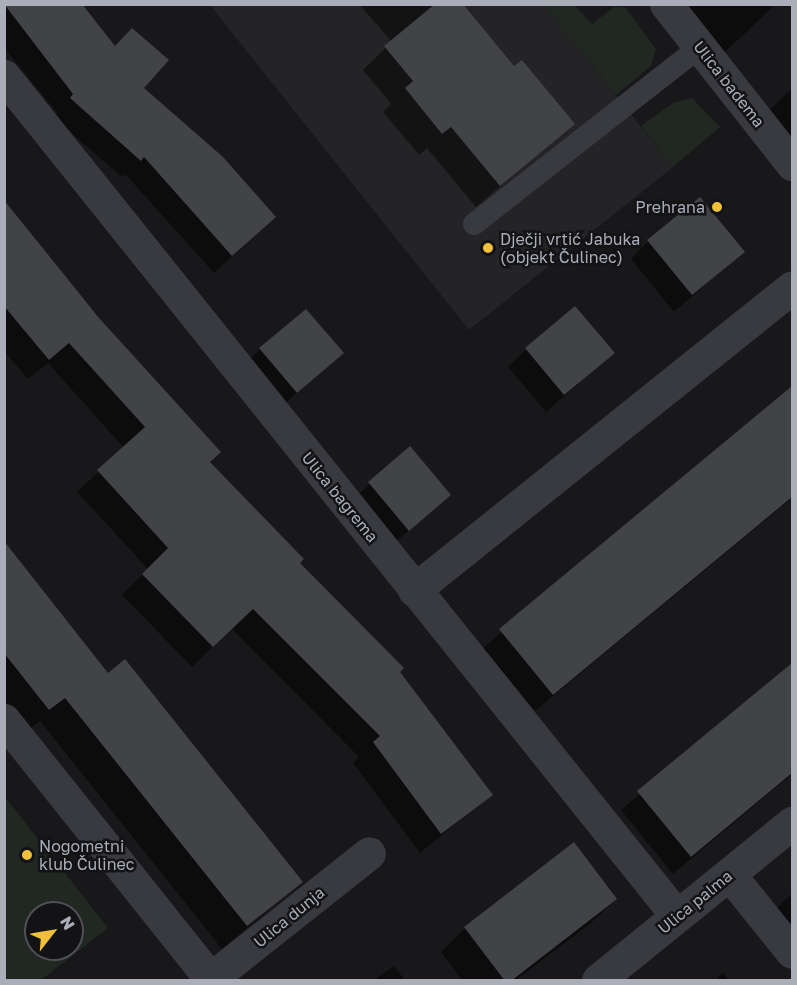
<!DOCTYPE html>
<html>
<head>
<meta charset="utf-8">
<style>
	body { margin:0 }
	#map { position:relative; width:797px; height:985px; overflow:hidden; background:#18181a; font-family:"Golos Text",sans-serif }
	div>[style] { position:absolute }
	.built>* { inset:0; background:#242427 }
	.green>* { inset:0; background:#202821 }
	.shadow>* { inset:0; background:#0007 }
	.building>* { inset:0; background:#424347 }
	.service>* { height:22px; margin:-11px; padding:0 11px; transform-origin:11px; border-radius:11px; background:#393a3f }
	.minor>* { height:33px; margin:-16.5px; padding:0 16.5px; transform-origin:16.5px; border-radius:16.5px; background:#393a3f }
	.dots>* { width:16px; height:16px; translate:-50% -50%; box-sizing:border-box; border:3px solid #131315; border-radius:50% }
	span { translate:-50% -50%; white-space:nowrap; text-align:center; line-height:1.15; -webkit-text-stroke:5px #131315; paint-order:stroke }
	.street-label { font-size:16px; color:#aaaeb9 }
	.poi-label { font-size:16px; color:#aaaeb9 }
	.right { translate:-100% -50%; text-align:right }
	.left { translate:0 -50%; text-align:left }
	.frame { position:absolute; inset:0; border:6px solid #aaaeb9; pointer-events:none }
	.north { position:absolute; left:24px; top:901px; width:60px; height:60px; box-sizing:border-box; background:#131315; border:2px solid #4f5157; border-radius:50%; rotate:59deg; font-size:16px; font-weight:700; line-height:24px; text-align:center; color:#aaaeb9 }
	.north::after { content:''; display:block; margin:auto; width:21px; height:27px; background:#efc03b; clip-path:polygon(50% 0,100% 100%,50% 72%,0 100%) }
</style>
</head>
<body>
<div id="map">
	<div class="built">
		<div style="clip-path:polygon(210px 5px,544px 5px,673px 167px,469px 330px)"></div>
	</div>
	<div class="green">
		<div style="clip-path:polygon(544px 5px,574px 5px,592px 24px,614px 7px,625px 7px,656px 49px,651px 66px,616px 95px)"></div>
		<div style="clip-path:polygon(692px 98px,720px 127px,673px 167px,641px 126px,673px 103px)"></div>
		<div style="clip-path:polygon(evenodd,5px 797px,108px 928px,41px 980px,5px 980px,5px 797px,36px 913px,72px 913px,72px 949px,36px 949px,36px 913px)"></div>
	</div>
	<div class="shadow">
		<div style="clip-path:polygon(4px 4px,256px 234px,214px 273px,125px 174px,122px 177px,53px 117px,57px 113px,4px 47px)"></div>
		<div style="clip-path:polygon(359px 4px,461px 4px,513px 68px,573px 124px,476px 207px,427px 148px,419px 155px,383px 112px,391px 104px,363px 70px,392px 42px)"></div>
		<div style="clip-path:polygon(673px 4px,776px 4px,720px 57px)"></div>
		<div style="clip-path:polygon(792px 88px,792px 139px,768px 112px)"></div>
		<div style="clip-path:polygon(4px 204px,209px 463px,398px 671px,491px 795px,420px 853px,353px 763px,359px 757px,231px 628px,192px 667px,122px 595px,148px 569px,77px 492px,124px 448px,48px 363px,28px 379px,4px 351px)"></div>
		<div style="clip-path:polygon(648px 241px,743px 252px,674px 312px,631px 259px)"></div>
		<div style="clip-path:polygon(260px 349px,342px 353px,279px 409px,243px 367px)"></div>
		<div style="clip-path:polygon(526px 349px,613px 353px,546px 412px,508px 367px)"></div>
		<div style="clip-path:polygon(792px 388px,792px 498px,535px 711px,483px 648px)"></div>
		<div style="clip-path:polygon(410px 448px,449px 495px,390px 547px,351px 501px)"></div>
		<div style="clip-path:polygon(4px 544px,107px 675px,301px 882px,222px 949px,40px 721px,24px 733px,4px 708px)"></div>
		<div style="clip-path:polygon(792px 665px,792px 774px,673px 874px,621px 810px)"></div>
		<div style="clip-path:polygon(792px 893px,792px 959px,765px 920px)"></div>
		<div style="clip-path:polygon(616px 899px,591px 923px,516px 980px,462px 980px,441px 952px,465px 928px)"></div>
		<div style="clip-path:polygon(394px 966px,405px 980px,374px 980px)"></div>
		<div style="clip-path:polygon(723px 973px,729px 980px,714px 980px)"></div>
	</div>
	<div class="building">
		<div style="clip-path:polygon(4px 4px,82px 4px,115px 46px,132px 28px,169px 60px,144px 88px,223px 157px,276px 217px,232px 256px,144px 157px,141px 161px,70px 98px,73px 94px)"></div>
		<div style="clip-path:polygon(435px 4px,463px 4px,514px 66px,522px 60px,575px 124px,500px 186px,451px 127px,442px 134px,405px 88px,413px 81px,384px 46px)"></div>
		<div style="clip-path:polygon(700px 197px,745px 252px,692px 295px,647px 240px)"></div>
		<div style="clip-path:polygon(4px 200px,99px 318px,221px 452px,210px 462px,304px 559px,300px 563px,404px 668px,400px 672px,493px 795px,441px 834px,373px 742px,380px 736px,253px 609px,213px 647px,142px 574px,168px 548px,97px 470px,145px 427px,69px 343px,49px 360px,4px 306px)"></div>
		<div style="clip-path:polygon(575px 306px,615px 353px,564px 395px,525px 348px)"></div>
		<div style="clip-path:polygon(306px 309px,344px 353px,297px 393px,259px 348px)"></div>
		<div style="clip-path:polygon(792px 386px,792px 497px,553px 695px,499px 629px)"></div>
		<div style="clip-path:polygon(410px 446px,451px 495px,409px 531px,368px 482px)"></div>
		<div style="clip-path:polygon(4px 541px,108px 673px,125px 659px,303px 882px,247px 926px,65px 698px,49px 710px,4px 653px)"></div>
		<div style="clip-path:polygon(792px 663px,792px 773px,691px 857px,637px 791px)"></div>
		<div style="clip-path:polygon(574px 842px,617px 899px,511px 981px,505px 981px,464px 927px)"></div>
	</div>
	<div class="service">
		<div style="left:474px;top:224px;width:287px;rotate:-38.1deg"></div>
	</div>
	<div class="minor">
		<div style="left:666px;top:4px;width:204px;rotate:51.8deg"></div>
		<div style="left:4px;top:76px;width:1076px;rotate:51.3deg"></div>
		<div style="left:414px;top:590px;width:484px;rotate:-38.7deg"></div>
		<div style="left:4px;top:720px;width:332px;rotate:51.4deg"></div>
		<div style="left:729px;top:874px;width:100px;rotate:51.1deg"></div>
		<div style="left:209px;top:980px;width:204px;rotate:-38.4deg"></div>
		<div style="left:598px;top:980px;width:250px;rotate:-39deg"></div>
	</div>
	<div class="dots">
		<div style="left:717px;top:207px;background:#efc03b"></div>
		<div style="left:488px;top:248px;background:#efc03b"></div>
		<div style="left:27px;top:855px;background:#efc03b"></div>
	</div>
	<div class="street-label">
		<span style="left:729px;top:84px;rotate:52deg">Ulica badema</span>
		<span style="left:340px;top:497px;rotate:51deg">Ulica bagrema</span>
		<span style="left:695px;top:902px;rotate:-39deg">Ulica palma</span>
		<span style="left:289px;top:917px;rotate:-39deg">Ulica dunja</span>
	</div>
	<div class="poi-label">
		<span class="right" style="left:705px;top:207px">Prehrana</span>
		<span class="left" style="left:500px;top:248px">Dječji vrtić Jabuka<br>(objekt Čulinec)</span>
		<span class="left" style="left:39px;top:855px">Nogometni<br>klub Čulinec</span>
	</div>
	<div class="frame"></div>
	<div class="north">N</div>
</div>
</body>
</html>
